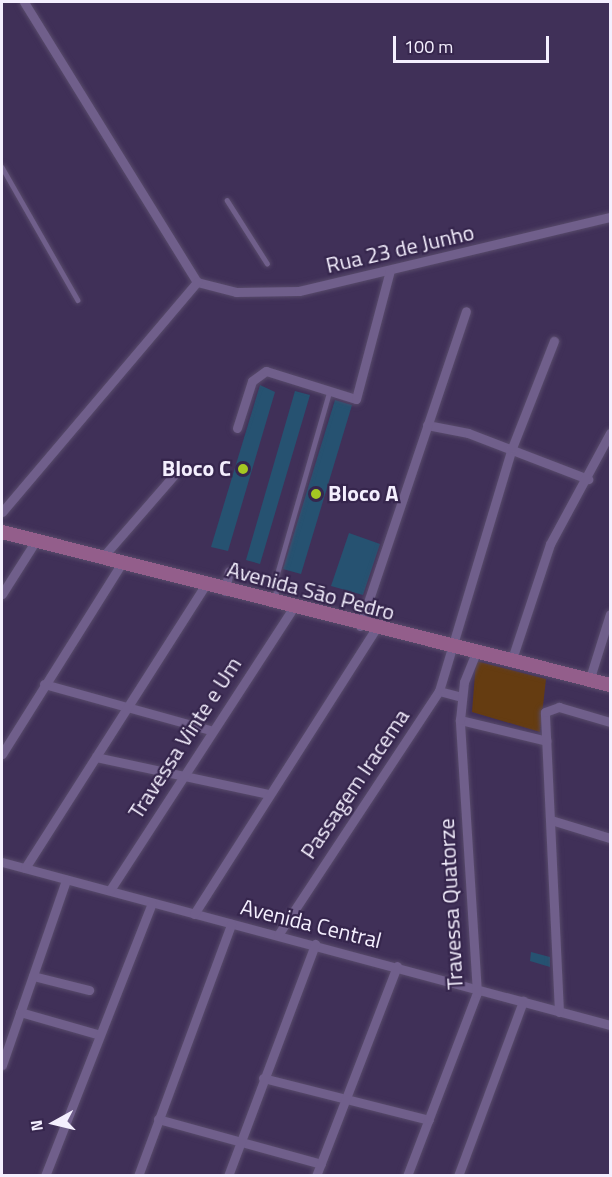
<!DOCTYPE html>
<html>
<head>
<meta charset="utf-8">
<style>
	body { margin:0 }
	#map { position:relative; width:612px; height:1177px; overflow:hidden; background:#403058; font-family:"Titillium Web",sans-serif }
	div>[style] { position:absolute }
	.green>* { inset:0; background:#653c11 }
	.building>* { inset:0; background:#265271 }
	.roads { filter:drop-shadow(0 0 2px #584b6b) drop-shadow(0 0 2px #584b6b) }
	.lane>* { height:4.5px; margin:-2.25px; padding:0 2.25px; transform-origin:2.25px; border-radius:2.25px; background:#705f8b }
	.street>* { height:9px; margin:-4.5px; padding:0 4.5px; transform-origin:4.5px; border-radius:4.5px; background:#705f8b }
	.secondary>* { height:14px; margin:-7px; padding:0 7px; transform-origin:7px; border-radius:7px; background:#935e8b }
	.dots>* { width:16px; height:16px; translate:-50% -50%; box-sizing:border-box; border:3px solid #36264d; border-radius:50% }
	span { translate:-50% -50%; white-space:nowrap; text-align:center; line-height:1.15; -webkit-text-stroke:4.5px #36264d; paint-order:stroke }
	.street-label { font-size:22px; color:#f4effe }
	.poi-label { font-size:22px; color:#f4effe; font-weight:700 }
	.right { translate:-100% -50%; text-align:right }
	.left { translate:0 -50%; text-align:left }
	.frame { position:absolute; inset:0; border:3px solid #f4effe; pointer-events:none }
	.north { position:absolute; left:24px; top:1093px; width:60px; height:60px; -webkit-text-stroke:4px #36264d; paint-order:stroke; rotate:262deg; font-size:16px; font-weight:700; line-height:24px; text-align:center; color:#f4effe }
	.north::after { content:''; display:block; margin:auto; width:21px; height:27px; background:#f4effe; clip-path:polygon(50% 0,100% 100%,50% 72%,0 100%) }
	.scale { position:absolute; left:393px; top:36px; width:156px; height:27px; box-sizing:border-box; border:3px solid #f4effe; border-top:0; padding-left:8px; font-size:18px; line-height:21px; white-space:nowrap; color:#f4effe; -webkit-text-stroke:4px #36264d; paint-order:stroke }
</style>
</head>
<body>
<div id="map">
	<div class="green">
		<div style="clip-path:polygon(476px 661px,546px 679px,540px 732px,472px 712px)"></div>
	</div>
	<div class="building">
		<div style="clip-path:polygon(260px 385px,275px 392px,228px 551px,211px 547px)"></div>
		<div style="clip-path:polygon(295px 391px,310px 395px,260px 564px,246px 560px)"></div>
		<div style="clip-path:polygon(335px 400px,352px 405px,301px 574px,283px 569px)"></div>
		<div style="clip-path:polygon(349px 533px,380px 544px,363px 595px,331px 586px)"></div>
		<div style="clip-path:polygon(531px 952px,550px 957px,550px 967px,530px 961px)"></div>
	</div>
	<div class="roads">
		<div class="lane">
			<div style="left:2px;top:167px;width:153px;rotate:60.3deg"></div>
			<div style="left:227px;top:200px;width:75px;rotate:57.6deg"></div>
			<div style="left:276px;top:599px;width:18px;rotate:-93deg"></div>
			<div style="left:275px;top:581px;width:196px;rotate:-74deg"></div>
		</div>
		<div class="street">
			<div style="left:24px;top:2px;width:329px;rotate:58.3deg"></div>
			<div style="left:197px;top:282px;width:40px;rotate:14.4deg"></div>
			<div style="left:236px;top:292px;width:63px;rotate:-0.9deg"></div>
			<div style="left:299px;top:291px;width:320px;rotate:-13.4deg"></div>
			<div style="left:427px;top:425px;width:42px;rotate:11deg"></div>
			<div style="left:468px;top:433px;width:129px;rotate:21deg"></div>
			<div style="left:237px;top:428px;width:49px;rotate:-72.3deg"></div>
			<div style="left:252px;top:381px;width:17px;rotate:-36deg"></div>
			<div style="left:266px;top:371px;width:94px;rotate:17.3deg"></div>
			<div style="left:356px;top:399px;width:133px;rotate:-75.2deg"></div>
			<div style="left:2px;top:512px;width:302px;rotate:-49.7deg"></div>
			<div style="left:101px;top:559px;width:111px;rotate:-49deg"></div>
			<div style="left:225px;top:591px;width:20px;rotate:-79deg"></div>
			<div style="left:2px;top:594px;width:62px;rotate:-57.6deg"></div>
			<div style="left:360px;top:626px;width:332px;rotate:-71.4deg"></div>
			<div style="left:511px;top:662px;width:124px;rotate:-71.7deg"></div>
			<div style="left:550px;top:544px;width:126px;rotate:-61.6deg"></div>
			<div style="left:589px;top:681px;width:70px;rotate:-72.6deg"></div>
			<div style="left:44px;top:684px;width:175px;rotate:15.5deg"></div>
			<div style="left:439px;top:691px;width:23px;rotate:15deg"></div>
			<div style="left:460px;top:720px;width:89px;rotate:13.6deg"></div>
			<div style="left:2px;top:754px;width:224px;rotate:-57.9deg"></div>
			<div style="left:96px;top:757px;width:176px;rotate:12.1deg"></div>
			<div style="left:551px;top:820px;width:62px;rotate:17deg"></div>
			<div style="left:2px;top:862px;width:629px;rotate:15.01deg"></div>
			<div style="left:25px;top:868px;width:335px;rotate:-57.5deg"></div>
			<div style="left:110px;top:890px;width:338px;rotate:-57deg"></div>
			<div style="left:194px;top:914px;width:337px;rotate:-57.5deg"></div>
			<div style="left:278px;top:935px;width:292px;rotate:-56.6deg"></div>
			<div style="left:439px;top:691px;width:254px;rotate:-73.3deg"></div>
			<div style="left:512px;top:448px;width:115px;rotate:-68.6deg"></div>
			<div style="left:33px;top:976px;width:58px;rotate:14deg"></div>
			<div style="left:20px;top:1012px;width:83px;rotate:16deg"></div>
			<div style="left:559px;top:1012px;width:300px;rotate:-92.7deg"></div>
			<div style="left:545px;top:712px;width:15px;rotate:-20deg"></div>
			<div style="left:559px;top:707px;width:53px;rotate:16.4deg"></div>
			<div style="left:2px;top:1065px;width:196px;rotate:-70.9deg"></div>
			<div style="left:263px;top:1078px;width:171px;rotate:14.2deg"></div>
			<div style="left:158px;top:1119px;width:169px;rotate:15.4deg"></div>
			<div style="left:45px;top:1176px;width:293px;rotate:-68.6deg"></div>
			<div style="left:138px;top:1176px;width:269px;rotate:-69.7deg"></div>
			<div style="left:228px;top:1176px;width:248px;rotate:-69.4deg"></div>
			<div style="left:316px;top:1176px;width:225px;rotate:-68.9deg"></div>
			<div style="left:407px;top:1176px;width:196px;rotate:-69.1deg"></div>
			<div style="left:477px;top:993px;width:274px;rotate:-93.6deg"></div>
			<div style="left:460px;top:720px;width:38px;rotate:-84deg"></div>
			<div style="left:464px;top:682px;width:29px;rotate:-68deg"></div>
			<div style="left:458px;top:1176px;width:187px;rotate:-69.6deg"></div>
		</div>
		<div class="secondary">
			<div style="left:2px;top:532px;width:627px;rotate:14.12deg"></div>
		</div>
	</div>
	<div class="dots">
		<div style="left:243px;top:469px;background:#a5c822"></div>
		<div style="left:316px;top:494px;background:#a5c822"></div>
	</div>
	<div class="street-label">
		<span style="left:400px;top:249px;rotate:-13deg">Rua 23 de Junho</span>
		<span style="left:311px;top:591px;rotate:15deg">Avenida São Pedro</span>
		<span style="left:185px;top:738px;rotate:-57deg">Travessa Vinte e Um</span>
		<span style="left:355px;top:784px;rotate:-56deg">Passagem Iracema</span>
		<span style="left:451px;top:904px;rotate:-93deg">Travessa Quatorze</span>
		<span style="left:311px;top:924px;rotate:14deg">Avenida Central</span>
	</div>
	<div class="poi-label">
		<span class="right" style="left:231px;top:469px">Bloco C</span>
		<span class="left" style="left:328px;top:494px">Bloco A</span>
	</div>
	<div class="frame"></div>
	<div class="north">N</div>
	<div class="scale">100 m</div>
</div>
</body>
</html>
